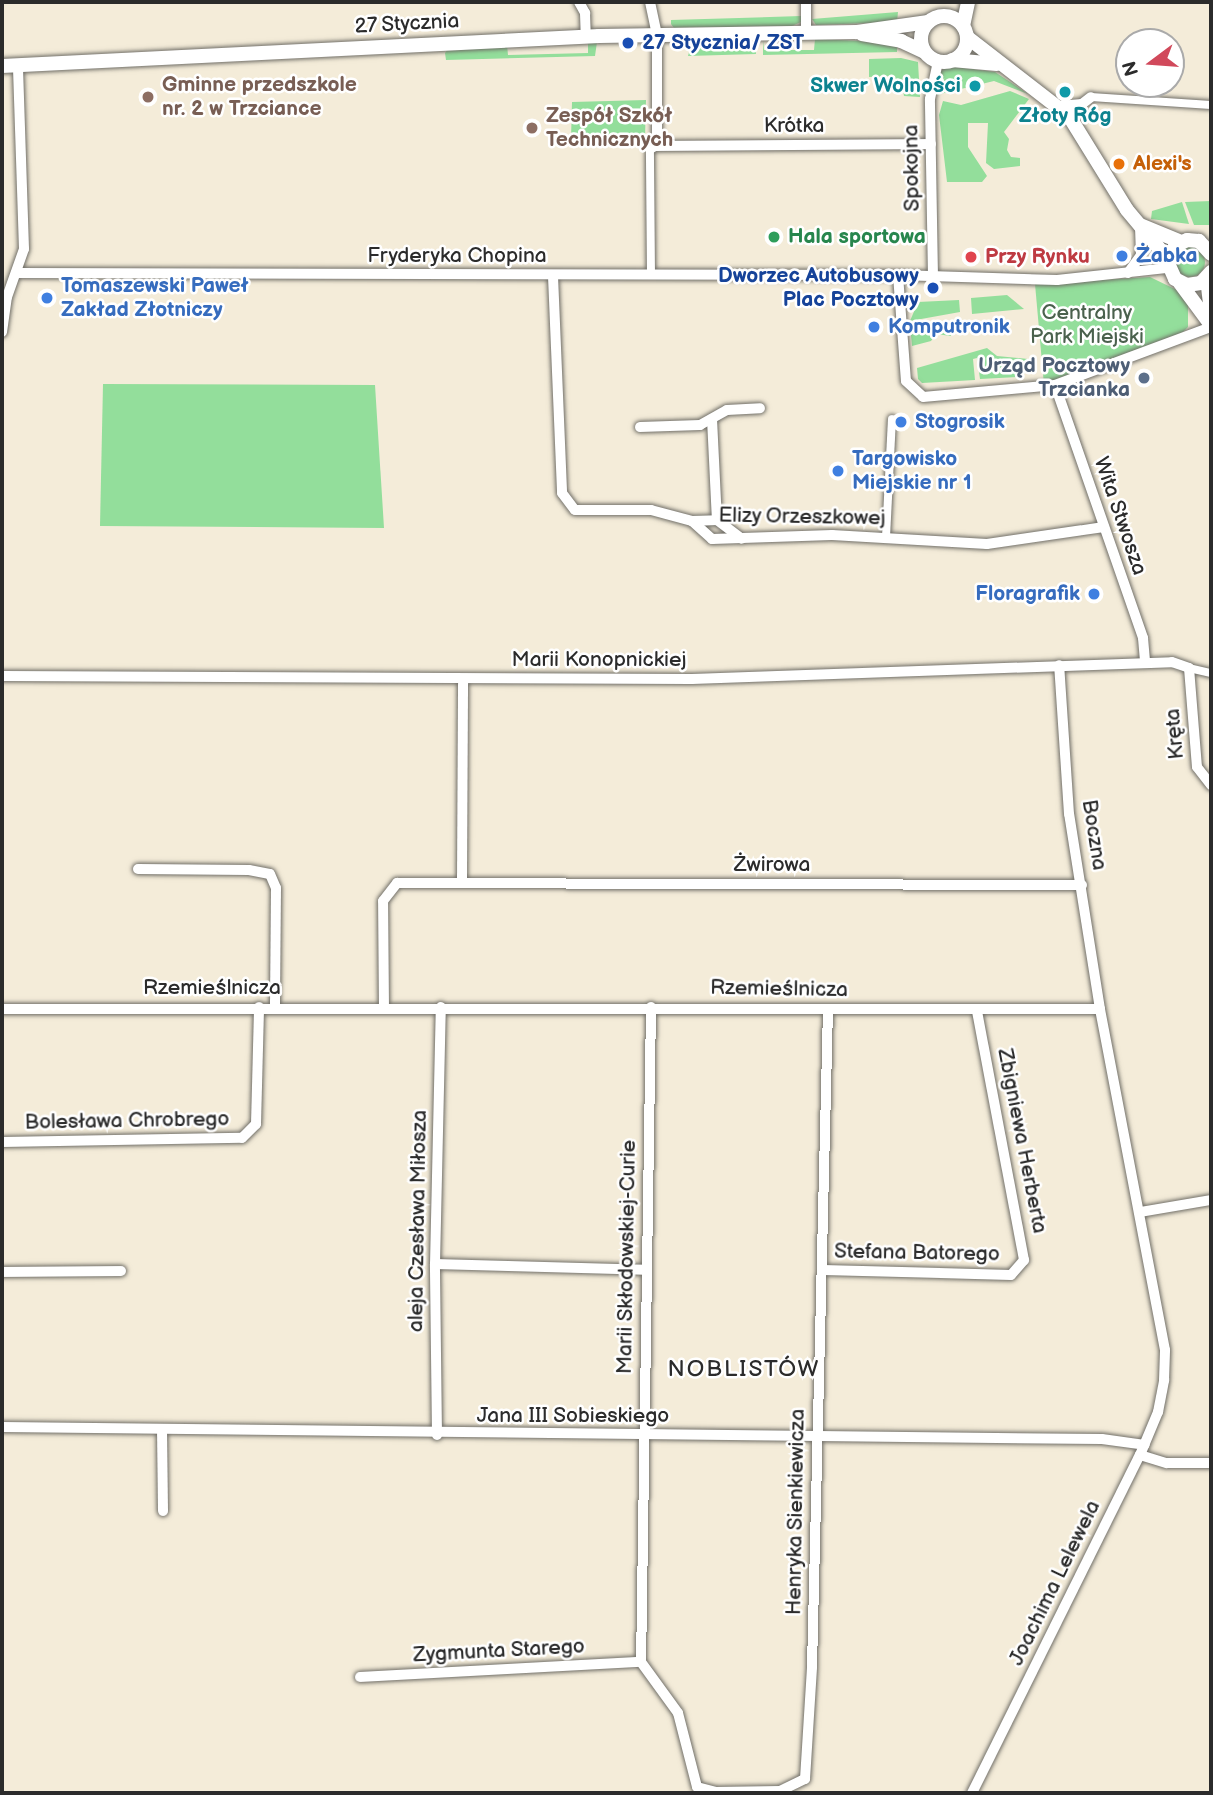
<!DOCTYPE html>
<html>
<head>
<meta charset="utf-8">
<style>
	body { margin:0 }
	#map { position:relative; width:1213px; height:1795px; overflow:hidden; background:#f4ecd9; font-family:"Balsamiq Sans",sans-serif }
	div>[style] { position:absolute }
	.green>* { inset:0; background:#93de9b }
	.round { border-radius:50% }
	.roads { filter:drop-shadow(0 0 2px #716f68) drop-shadow(0 0 2px #716f68) }
	.pedestrian>* { height:8px; margin:-4px; padding:0 4px; transform-origin:4px; border-radius:4px; background:#fff }
	.minor>* { height:10px; margin:-5px; padding:0 5px; transform-origin:5px; border-radius:5px; background:#fff }
	.secondary>* { height:14px; margin:-7px; padding:0 7px; transform-origin:7px; border-radius:7px; background:#fff }
	.secondary>.ring { margin:-7px; padding:0; box-sizing:content-box; background:none; border:14px solid #fff; border-radius:50% }
	.dots>* { width:19px; height:19px; translate:-50% -50%; box-sizing:border-box; border:4px solid #fff; border-radius:50% }
	span { translate:-50% -50%; white-space:nowrap; text-align:center; line-height:1.15; -webkit-text-stroke:5px #fff; paint-order:stroke }
	.street-label { font-size:21px; color:#2b2b2b }
	.transit-label { font-size:21px; color:#164399; font-weight:700 }
	.left { translate:0 -50%; text-align:left }
	.right { translate:-100% -50%; text-align:right }
	.education-label { font-size:21px; color:#785e54; font-weight:700 }
	.culture-label { font-size:21px; color:#0d838f; font-weight:700 }
	.food-label { font-size:21px; color:#c56008; font-weight:700 }
	.leisure-label { font-size:21px; color:#27864d; font-weight:700 }
	.shop-label { font-size:21px; color:#366cbe; font-weight:700 }
	.health-label { font-size:21px; color:#be3a42; font-weight:700 }
	.park-label { font-size:21px; color:#4a614d }
	.service-label { font-size:21px; color:#4e5e75; font-weight:700 }
	.neighbourhood-label { font-size:23px; color:#2b2b2b; letter-spacing:2px }
	.frame { position:absolute; inset:0; border:4px solid #2b2b2b; pointer-events:none }
	.north { position:absolute; left:1115px; top:28px; width:70px; height:70px; box-sizing:border-box; background:#fff; border:2px solid #aaa; border-radius:50%; rotate:254deg; font-size:19px; font-weight:700; line-height:28px; text-align:center; color:#2b2b2b }
	.north::after { content:''; display:block; margin:auto; width:24px; height:32px; background:#d1495b; clip-path:polygon(50% 0,100% 100%,50% 72%,0 100%) }
</style>
</head>
<body>
<div id="map">
	<div class="green">
		<div style="clip-path:polygon(898px 12px,897px 22px,816px 25px,812px 19px)"></div>
		<div style="clip-path:polygon(801px 16px,801px 22px,792px 26px,674px 28px,671px 24px,671px 20px)"></div>
		<div style="clip-path:polygon(815px 39px,886px 42px,897px 44px,897px 52px,763px 55px,763px 40px,764px 50px,814px 50px)"></div>
		<div style="clip-path:polygon(692px 41px,754px 41px,756px 54px,688px 56px)"></div>
		<div style="clip-path:polygon(597px 42px,595px 56px,446px 60px,445px 53px,448px 49px,507px 45px,508px 55px,588px 53px,588px 43px)"></div>
		<div style="clip-path:polygon(901px 58px,918px 62px,920px 97px,904px 96px,903px 91px,896px 91px,895px 76px,869px 77px,869px 59px)"></div>
		<div style="clip-path:polygon(950px 66px,995px 72px,1028px 94px,994px 81px,936px 95px,940px 71px)"></div>
		<div style="clip-path:polygon(1010px 91px,1029px 99px,1004px 132px,1009px 139px,1007px 150px,1011px 157px,1020px 158px,1020px 166px,994px 169px,986px 163px,988px 123px,968px 123px,968px 147px,987px 176px,982px 182px,947px 182px,939px 115px,943px 101px,961px 105px)"></div>
		<div style="clip-path:polygon(646px 100px,645px 138px,571px 139px,572px 102px)"></div>
		<div style="clip-path:polygon(1211px 201px,1211px 225px,1194px 225px,1185px 202px)"></div>
		<div style="clip-path:polygon(1182px 202px,1189px 224px,1151px 219px,1152px 211px)"></div>
		<div class="round" style="left:1175px;top:247px;width:30px;height:30px"></div>
		<div style="clip-path:polygon(1150px 277px,1181px 292px,1188px 303px,1188px 327px,1179px 336px,1044px 385px,1035px 284px)"></div>
		<div style="clip-path:polygon(1007px 295px,1024px 309px,972px 314px,971px 298px)"></div>
		<div style="clip-path:polygon(959px 300px,960px 312px,910px 321px,918px 302px)"></div>
		<div style="clip-path:polygon(946px 323px,951px 336px,936px 334px,931px 341px,912px 346px,910px 325px)"></div>
		<div style="clip-path:polygon(987px 348px,997px 356px,1028px 359px,1028px 370px,1020px 377px,980px 379px,977px 358px,973px 359px,975px 380px,922px 383px,918px 379px,917px 368px)"></div>
		<div style="clip-path:polygon(103px 384px,375px 385px,384px 528px,100px 526px)"></div>
	</div>
	<div class="roads">
		<div class="pedestrian">
			<div style="left:1091px;top:97px;width:120px;rotate:3.8deg"></div>
			<div style="left:651px;top:275px;width:125px;rotate:-90.5deg"></div>
			<div style="left:650px;top:150px;width:8px;rotate:-30deg"></div>
			<div style="left:886px;top:537px;width:118px;rotate:-87.1deg"></div>
			<div style="left:1189px;top:668px;width:23px;rotate:13deg"></div>
		</div>
		<div class="minor">
			<div style="left:579px;top:2px;width:13px;rotate:61deg"></div>
			<div style="left:585px;top:13px;width:24px;rotate:88deg"></div>
			<div style="left:650px;top:2px;width:35px;rotate:78deg"></div>
			<div style="left:657px;top:36px;width:110px;rotate:90deg"></div>
			<div style="left:657px;top:146px;width:274px;rotate:-0.4deg"></div>
			<div style="left:806px;top:33px;width:31px;rotate:-90deg"></div>
			<div style="left:1059px;top:106px;width:23px;rotate:-5deg"></div>
			<div style="left:1082px;top:104px;width:11px;rotate:-38deg"></div>
			<div style="left:16px;top:273px;width:882px;rotate:0.13deg"></div>
			<div style="left:898px;top:275px;width:159px;rotate:1.8deg"></div>
			<div style="left:1057px;top:280px;width:112px;rotate:-6.2deg"></div>
			<div style="left:1128px;top:273px;width:22px;rotate:-54deg"></div>
			<div style="left:1141px;top:255px;width:30px;rotate:-92deg"></div>
			<div style="left:898px;top:275px;width:106px;rotate:85.7deg"></div>
			<div style="left:906px;top:381px;width:23px;rotate:43deg"></div>
			<div style="left:923px;top:397px;width:133px;rotate:-5.2deg"></div>
			<div style="left:1055px;top:385px;width:166px;rotate:-20.4deg"></div>
			<div style="left:553px;top:276px;width:217px;rotate:87.6deg"></div>
			<div style="left:562px;top:493px;width:21px;rotate:53deg"></div>
			<div style="left:575px;top:510px;width:76px"></div>
			<div style="left:651px;top:510px;width:42px;rotate:15deg"></div>
			<div style="left:692px;top:521px;width:27px;rotate:42deg"></div>
			<div style="left:712px;top:539px;width:120px;rotate:-1.9deg"></div>
			<div style="left:832px;top:535px;width:155px;rotate:3.3deg"></div>
			<div style="left:987px;top:544px;width:118px;rotate:-8.3deg"></div>
			<div style="left:933px;top:277px;width:178px;rotate:-91deg"></div>
			<div style="left:930px;top:99px;width:39px;rotate:-78deg"></div>
			<div style="left:2px;top:332px;width:35px;rotate:-82deg"></div>
			<div style="left:7px;top:297px;width:51px;rotate:-70.5deg"></div>
			<div style="left:24px;top:249px;width:183px;rotate:-91.9deg"></div>
			<div style="left:1055px;top:385px;width:268px;rotate:70.8deg"></div>
			<div style="left:1143px;top:638px;width:22px;rotate:85deg"></div>
			<div style="left:712px;top:419px;width:101px;rotate:87.2deg"></div>
			<div style="left:717px;top:520px;width:31px;rotate:37deg"></div>
			<div style="left:640px;top:427px;width:60px;rotate:-1.9deg"></div>
			<div style="left:700px;top:425px;width:31px;rotate:-29deg"></div>
			<div style="left:727px;top:410px;width:33px;rotate:-3deg"></div>
			<div style="left:692px;top:521px;width:25px;rotate:-2deg"></div>
			<div style="left:2px;top:676px;width:690px;rotate:0.25deg"></div>
			<div style="left:692px;top:679px;width:480px;rotate:-2deg"></div>
			<div style="left:1172px;top:662px;width:18px;rotate:19deg"></div>
			<div style="left:1189px;top:668px;width:99px;rotate:85.4deg"></div>
			<div style="left:1197px;top:767px;width:23px;rotate:52deg"></div>
			<div style="left:138px;top:869px;width:111px;rotate:0.5deg"></div>
			<div style="left:249px;top:870px;width:21px;rotate:11deg"></div>
			<div style="left:270px;top:874px;width:15px;rotate:67deg"></div>
			<div style="left:276px;top:888px;width:119px;rotate:90.5deg"></div>
			<div style="left:462px;top:882px;width:203px;rotate:-89.7deg"></div>
			<div style="left:651px;top:1007px;width:655px;rotate:90.87deg"></div>
			<div style="left:641px;top:1662px;width:63px;rotate:54deg"></div>
			<div style="left:678px;top:1713px;width:76px;rotate:75.6deg"></div>
			<div style="left:697px;top:1787px;width:20px;rotate:15deg"></div>
			<div style="left:716px;top:1792px;width:64px;rotate:-0.9deg"></div>
			<div style="left:780px;top:1791px;width:28px;rotate:-26deg"></div>
			<div style="left:805px;top:1779px;width:112px;rotate:-86.4deg"></div>
			<div style="left:812px;top:1667px;width:658px;rotate:-88.61deg"></div>
			<div style="left:384px;top:1008px;width:107px;rotate:-90.5deg"></div>
			<div style="left:383px;top:901px;width:23px;rotate:-52deg"></div>
			<div style="left:397px;top:883px;width:685px;rotate:0.17deg"></div>
			<div style="left:2px;top:1009px;width:1098px"></div>
			<div style="left:2px;top:1142px;width:240px;rotate:-1deg"></div>
			<div style="left:242px;top:1138px;width:20px;rotate:-45deg"></div>
			<div style="left:256px;top:1124px;width:117px;rotate:-88.5deg"></div>
			<div style="left:1140px;top:1212px;width:72px;rotate:-9.6deg"></div>
			<div style="left:435px;top:1264px;width:210px;rotate:1.6deg"></div>
			<div style="left:823px;top:1270px;width:188px;rotate:1.5deg"></div>
			<div style="left:1011px;top:1275px;width:20px;rotate:-49deg"></div>
			<div style="left:1024px;top:1260px;width:253px;rotate:-100.7deg"></div>
			<div style="left:2px;top:1272px;width:119px;rotate:-0.5deg"></div>
			<div style="left:2px;top:1427px;width:1100px;rotate:0.63deg"></div>
			<div style="left:1102px;top:1439px;width:43px;rotate:7.9deg"></div>
			<div style="left:162px;top:1429px;width:82px;rotate:89.3deg"></div>
			<div style="left:437px;top:1435px;width:171px;rotate:-90.7deg"></div>
			<div style="left:435px;top:1264px;width:257px;rotate:-88.7deg"></div>
			<div style="left:1140px;top:1455px;width:28px;rotate:17deg"></div>
			<div style="left:1167px;top:1463px;width:44px"></div>
			<div style="left:360px;top:1677px;width:281px;rotate:-3.1deg"></div>
			<div style="left:972px;top:1793px;width:377px;rotate:-63.6deg"></div>
			<div style="left:1140px;top:1455px;width:47px;rotate:-67.3deg"></div>
			<div style="left:1158px;top:1412px;width:33px;rotate:-79deg"></div>
			<div style="left:1164px;top:1380px;width:30px;rotate:-88deg"></div>
			<div style="left:1165px;top:1350px;width:347px;rotate:-100.8deg"></div>
			<div style="left:1100px;top:1009px;width:197px;rotate:-99deg"></div>
			<div style="left:1069px;top:814px;width:149px;rotate:-93.8deg"></div>
		</div>
		<div class="secondary">
			<div class="ring" style="left:921px;top:16px;width:32px;height:32px"></div>
			<div style="left:963px;top:26px;width:25px;rotate:-78deg"></div>
			<div style="left:862px;top:34px;width:40px;rotate:10deg"></div>
			<div style="left:901px;top:41px;width:26px;rotate:25deg"></div>
			<div style="left:967px;top:37px;width:129px;rotate:37.8deg"></div>
			<div style="left:1069px;top:116px;width:110px;rotate:58.3deg"></div>
			<div style="left:1127px;top:210px;width:64px;rotate:50.1deg"></div>
			<div style="left:952px;top:60px;width:45px;rotate:5.1deg"></div>
			<div style="left:2px;top:66px;width:598px;rotate:-2.88deg"></div>
			<div style="left:599px;top:36px;width:258px;rotate:-0.9deg"></div>
			<div style="left:857px;top:32px;width:72px;rotate:-8deg"></div>
			<div style="left:1140px;top:225px;width:44px;rotate:22.5deg"></div>
			<div style="left:1211px;top:254px;width:18px;rotate:-133deg"></div>
			<div style="left:1199px;top:241px;width:12px;rotate:-175deg"></div>
			<div style="left:1187px;top:240px;width:13px;rotate:153deg"></div>
			<div style="left:1175px;top:246px;width:18px;rotate:112deg"></div>
			<div style="left:1168px;top:263px;width:17px;rotate:66deg"></div>
			<div style="left:1175px;top:279px;width:13px;rotate:27deg"></div>
			<div style="left:1187px;top:285px;width:14px;rotate:-8deg"></div>
			<div style="left:1201px;top:283px;width:15px;rotate:-48deg"></div>
			<div style="left:1207px;top:279px;width:32px;rotate:83deg"></div>
			<div style="left:1180px;top:283px;width:52px;rotate:53.6deg"></div>
		</div>
	</div>
	<div class="dots">
		<div style="left:628px;top:43px;background:#1a4fb4"></div>
		<div style="left:975px;top:86px;background:#0f9aa8"></div>
		<div style="left:1065px;top:92px;background:#0f9aa8"></div>
		<div style="left:148px;top:97px;background:#8d6e63"></div>
		<div style="left:532px;top:128px;background:#8d6e63"></div>
		<div style="left:1119px;top:164px;background:#e8710a"></div>
		<div style="left:774px;top:237px;background:#2e9e5b"></div>
		<div style="left:1122px;top:256px;background:#3f7fe0"></div>
		<div style="left:971px;top:257px;background:#e0444e"></div>
		<div style="left:933px;top:288px;background:#1a4fb4"></div>
		<div style="left:47px;top:298px;background:#3f7fe0"></div>
		<div style="left:874px;top:327px;background:#3f7fe0"></div>
		<div style="left:1144px;top:378px;background:#5c6f8a"></div>
		<div style="left:901px;top:422px;background:#3f7fe0"></div>
		<div style="left:838px;top:471px;background:#3f7fe0"></div>
		<div style="left:1094px;top:594px;background:#3f7fe0"></div>
	</div>
	<div class="street-label">
		<span style="left:407px;top:24px;rotate:-3deg">27 Stycznia</span>
		<span style="left:794px;top:126px">Krótka</span>
		<span style="left:912px;top:168px;rotate:-91deg">Spokojna</span>
		<span style="left:457px;top:256px">Fryderyka Chopina</span>
		<span style="left:1120px;top:516px;rotate:71deg">Wita Stwosza</span>
		<span style="left:802px;top:517px;rotate:1deg">Elizy Orzeszkowej</span>
		<span style="left:599px;top:660px">Marii Konopnickiej</span>
		<span style="left:1175px;top:734px;rotate:-95deg">Kręta</span>
		<span style="left:1094px;top:835px;rotate:81deg">Boczna</span>
		<span style="left:772px;top:865px">Żwirowa</span>
		<span style="left:212px;top:988px">Rzemieślnicza</span>
		<span style="left:779px;top:989px;rotate:1deg">Rzemieślnicza</span>
		<span style="left:127px;top:1121px;rotate:-1deg">Bolesława Chrobrego</span>
		<span style="left:1022px;top:1141px;rotate:79deg">Zbigniewa Herberta</span>
		<span style="left:418px;top:1221px;rotate:-89deg">aleja Czesława Miłosza</span>
		<span style="left:917px;top:1253px;rotate:1deg">Stefana Batorego</span>
		<span style="left:627px;top:1257px;rotate:-89deg">Marii Skłodowskiej-Curie</span>
		<span style="left:573px;top:1416px">Jana III Sobieskiego</span>
		<span style="left:796px;top:1512px;rotate:-89deg">Henryka Sienkiewicza</span>
		<span style="left:1055px;top:1583px;rotate:-64deg">Joachima Lelewela</span>
		<span style="left:499px;top:1651px;rotate:-3deg">Zygmunta Starego</span>
	</div>
	<div class="transit-label">
		<span class="left" style="left:642px;top:43px">27 Stycznia/ ZST</span>
		<span class="right" style="left:919px;top:288px">Dworzec Autobusowy<br>Plac Pocztowy</span>
	</div>
	<div class="education-label">
		<span class="left" style="left:162px;top:97px">Gminne przedszkole<br>nr. 2 w Trzciance</span>
		<span class="left" style="left:546px;top:128px">Zespół Szkół<br>Technicznych</span>
	</div>
	<div class="culture-label">
		<span class="right" style="left:961px;top:86px">Skwer Wolności</span>
		<span style="left:1065px;top:116px">Złoty Róg</span>
	</div>
	<div class="food-label">
		<span class="left" style="left:1133px;top:164px">Alexi's</span>
	</div>
	<div class="leisure-label">
		<span class="left" style="left:788px;top:237px">Hala sportowa</span>
	</div>
	<div class="shop-label">
		<span class="left" style="left:1136px;top:256px">Żabka</span>
		<span class="left" style="left:61px;top:298px">Tomaszewski Paweł<br>Zakład Złotniczy</span>
		<span class="left" style="left:888px;top:327px">Komputronik</span>
		<span class="left" style="left:915px;top:422px">Stogrosik</span>
		<span class="left" style="left:852px;top:471px">Targowisko<br>Miejskie nr 1</span>
		<span class="right" style="left:1080px;top:594px">Floragrafik</span>
	</div>
	<div class="health-label">
		<span class="left" style="left:985px;top:257px">Przy Rynku</span>
	</div>
	<div class="park-label">
		<span style="left:1087px;top:325px">Centralny<br>Park Miejski</span>
	</div>
	<div class="service-label">
		<span class="right" style="left:1130px;top:378px">Urząd Pocztowy<br>Trzcianka</span>
	</div>
	<div class="neighbourhood-label">
		<span style="left:744px;top:1369px">NOBLISTÓW</span>
	</div>
	<div class="frame"></div>
	<div class="north">N</div>
</div>
</body>
</html>
